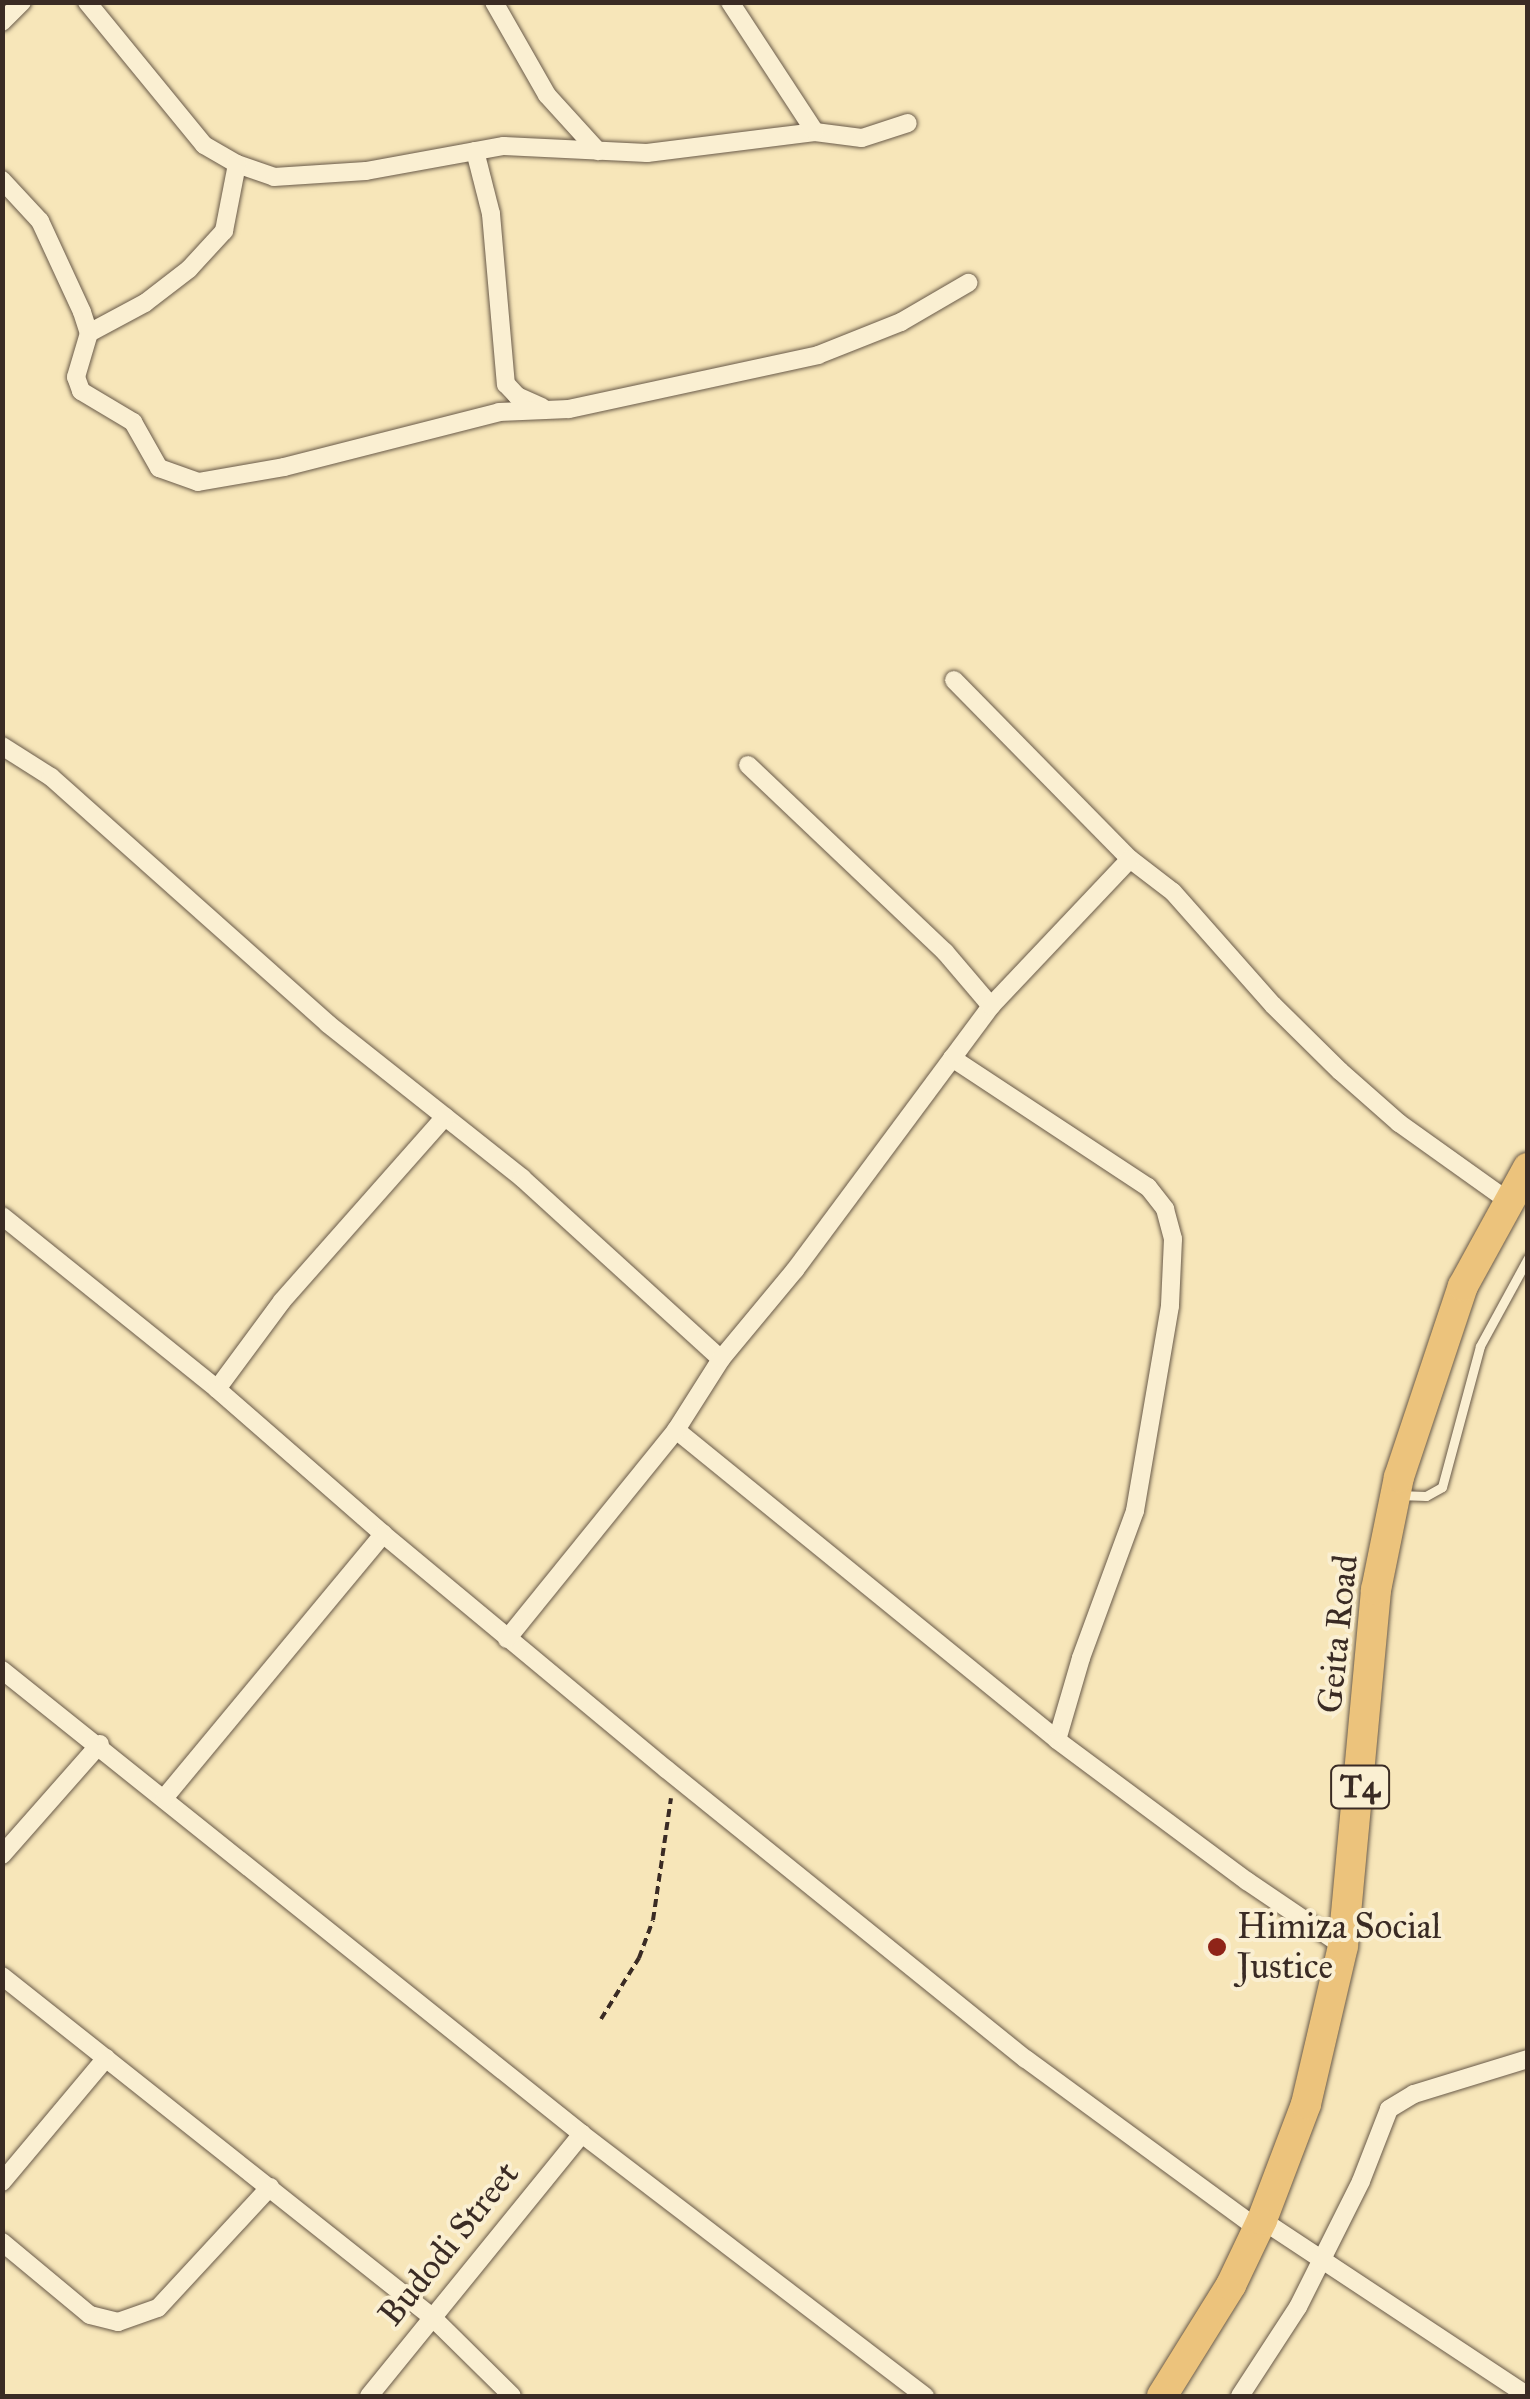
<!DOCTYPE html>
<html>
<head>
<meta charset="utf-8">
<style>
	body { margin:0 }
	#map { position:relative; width:1530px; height:2399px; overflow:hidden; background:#f7e6b9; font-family:"IM FELL Great Primer",serif }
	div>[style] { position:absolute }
	.path>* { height:4px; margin-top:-2px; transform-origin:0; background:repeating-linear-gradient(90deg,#3a2b24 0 8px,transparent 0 13px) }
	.roads { filter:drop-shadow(0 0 2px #695a49) drop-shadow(0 0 2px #695a49) }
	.service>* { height:9px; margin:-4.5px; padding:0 4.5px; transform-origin:4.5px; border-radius:4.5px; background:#faefd2 }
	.minor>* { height:18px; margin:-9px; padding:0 9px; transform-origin:9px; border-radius:9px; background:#faefd2 }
	.trunk>* { height:30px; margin:-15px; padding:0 15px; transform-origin:15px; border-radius:15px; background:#ecc37c }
	.dots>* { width:28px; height:28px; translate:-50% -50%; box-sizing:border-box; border:5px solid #faefd2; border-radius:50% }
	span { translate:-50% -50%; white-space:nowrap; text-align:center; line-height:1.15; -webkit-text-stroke:8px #faefd2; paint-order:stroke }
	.shield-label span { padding:2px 8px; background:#faefd2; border:2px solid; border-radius:8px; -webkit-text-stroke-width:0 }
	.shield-label { font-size:32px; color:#3a2b24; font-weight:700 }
	.street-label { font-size:35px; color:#3a2b24 }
	.poi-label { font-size:35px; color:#3a2b24 }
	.left { translate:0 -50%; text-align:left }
	.frame { position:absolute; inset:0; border:5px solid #3a2b24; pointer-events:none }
</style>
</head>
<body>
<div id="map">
	<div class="path">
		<div style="left:601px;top:2019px;width:72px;rotate:-58.1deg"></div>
		<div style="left:639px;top:1958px;width:40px;rotate:-69.8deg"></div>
		<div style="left:653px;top:1920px;width:123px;rotate:-81.6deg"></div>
	</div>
	<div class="roads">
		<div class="service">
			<div style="left:1398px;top:1495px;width:28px;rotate:2deg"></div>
			<div style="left:1426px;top:1496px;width:18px;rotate:-29deg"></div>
			<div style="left:1442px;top:1487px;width:146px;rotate:-74.9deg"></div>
			<div style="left:1480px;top:1346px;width:100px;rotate:-61.4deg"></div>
		</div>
		<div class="minor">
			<div style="left:87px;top:2px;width:185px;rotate:50.7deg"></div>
			<div style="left:204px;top:145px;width:38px;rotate:30deg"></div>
			<div style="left:237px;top:164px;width:39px;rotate:19deg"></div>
			<div style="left:274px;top:177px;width:92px;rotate:-3.7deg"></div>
			<div style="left:366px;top:171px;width:140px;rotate:-10.3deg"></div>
			<div style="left:504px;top:146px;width:143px;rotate:2.8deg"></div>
			<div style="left:647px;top:153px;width:169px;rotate:-7.1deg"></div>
			<div style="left:815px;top:132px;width:47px;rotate:7.3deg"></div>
			<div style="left:862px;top:138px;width:48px;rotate:-18.1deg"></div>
			<div style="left:494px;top:2px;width:107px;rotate:60.3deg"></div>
			<div style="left:547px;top:95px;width:76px;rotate:47.7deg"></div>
			<div style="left:730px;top:2px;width:155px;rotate:56.8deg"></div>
			<div style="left:2px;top:22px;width:28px;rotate:-45deg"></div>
			<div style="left:475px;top:151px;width:65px;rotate:75.7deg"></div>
			<div style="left:491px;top:214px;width:171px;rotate:85deg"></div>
			<div style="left:506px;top:384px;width:16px;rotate:47deg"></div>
			<div style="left:517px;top:396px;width:27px;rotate:24deg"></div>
			<div style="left:2px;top:180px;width:56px;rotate:47.2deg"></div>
			<div style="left:40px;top:221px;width:100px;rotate:65.2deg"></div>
			<div style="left:82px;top:312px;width:22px;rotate:72deg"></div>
			<div style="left:89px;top:333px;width:46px;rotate:106.5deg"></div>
			<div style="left:76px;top:377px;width:15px;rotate:70deg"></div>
			<div style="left:81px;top:391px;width:61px;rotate:30.8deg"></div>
			<div style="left:133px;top:422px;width:53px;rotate:60.5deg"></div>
			<div style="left:159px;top:468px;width:41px;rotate:19.7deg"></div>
			<div style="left:198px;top:482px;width:87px;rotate:-9.9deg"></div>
			<div style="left:284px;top:467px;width:222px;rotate:-14.3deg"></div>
			<div style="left:499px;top:412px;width:70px;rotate:-2.5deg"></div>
			<div style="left:569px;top:409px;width:255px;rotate:-12.2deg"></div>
			<div style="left:818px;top:355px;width:89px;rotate:-21.7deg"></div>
			<div style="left:901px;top:322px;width:78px;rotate:-30.2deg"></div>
			<div style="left:89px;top:333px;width:64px;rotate:-28.2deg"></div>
			<div style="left:145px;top:303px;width:56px;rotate:-37.7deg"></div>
			<div style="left:189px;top:269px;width:52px;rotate:-47.4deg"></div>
			<div style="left:224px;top:231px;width:68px;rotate:-79deg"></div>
			<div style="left:954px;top:680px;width:251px;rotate:45.5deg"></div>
			<div style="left:1130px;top:859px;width:54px;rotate:37.5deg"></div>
			<div style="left:1173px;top:892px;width:151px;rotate:48.5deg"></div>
			<div style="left:1273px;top:1005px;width:94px;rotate:44.6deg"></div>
			<div style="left:1340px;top:1071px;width:79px;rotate:41.4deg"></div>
			<div style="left:1399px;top:1123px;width:133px;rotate:35.5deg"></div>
			<div style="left:2px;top:746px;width:58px;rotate:32.3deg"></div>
			<div style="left:51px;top:777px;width:371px;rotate:41.7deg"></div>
			<div style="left:328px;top:1024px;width:248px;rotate:38.4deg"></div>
			<div style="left:522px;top:1178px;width:269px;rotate:42.3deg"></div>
			<div style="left:748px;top:765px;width:272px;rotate:43.5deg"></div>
			<div style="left:945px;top:952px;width:71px;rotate:49.6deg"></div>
			<div style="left:952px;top:1058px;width:235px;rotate:33.4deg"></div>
			<div style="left:1148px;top:1187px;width:28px;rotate:52deg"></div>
			<div style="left:1165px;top:1209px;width:31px;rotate:75deg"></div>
			<div style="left:1173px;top:1239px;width:67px;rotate:92.6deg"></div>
			<div style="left:1170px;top:1306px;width:208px;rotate:99.7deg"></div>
			<div style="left:1135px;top:1511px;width:157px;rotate:110.2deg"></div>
			<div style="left:1081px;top:1658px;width:85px;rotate:106.3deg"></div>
			<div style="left:2px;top:1216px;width:276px;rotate:38.8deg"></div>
			<div style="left:217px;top:1389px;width:220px;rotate:41.1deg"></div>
			<div style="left:383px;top:1534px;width:368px;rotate:39.7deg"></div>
			<div style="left:666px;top:1769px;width:462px;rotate:38.9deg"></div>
			<div style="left:1026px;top:2059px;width:288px;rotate:36.2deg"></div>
			<div style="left:217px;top:1389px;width:109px;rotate:-53.5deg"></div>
			<div style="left:282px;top:1301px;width:246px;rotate:-48.5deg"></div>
			<div style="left:676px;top:1430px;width:491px;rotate:39.1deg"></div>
			<div style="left:1057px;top:1740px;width:237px;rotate:36.6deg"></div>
			<div style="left:1247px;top:1881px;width:116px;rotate:34.1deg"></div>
			<div style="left:507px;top:1639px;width:269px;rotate:-51deg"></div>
			<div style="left:676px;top:1430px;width:84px;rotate:-57.6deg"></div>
			<div style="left:721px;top:1359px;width:116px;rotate:-50.3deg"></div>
			<div style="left:795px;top:1270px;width:329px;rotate:-53.4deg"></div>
			<div style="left:991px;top:1006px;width:202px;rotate:-46.6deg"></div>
			<div style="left:2px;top:1670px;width:743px;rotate:38.66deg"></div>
			<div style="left:582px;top:2134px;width:432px;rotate:37.4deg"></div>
			<div style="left:165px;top:1797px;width:342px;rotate:-50.3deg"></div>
			<div style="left:2px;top:1855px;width:148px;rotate:-48.6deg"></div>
			<div style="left:2px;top:1976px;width:549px;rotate:38.42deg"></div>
			<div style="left:432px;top:2317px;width:112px;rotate:44.6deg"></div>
			<div style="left:2px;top:2182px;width:162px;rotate:-50deg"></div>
			<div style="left:1262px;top:2220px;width:319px;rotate:33.5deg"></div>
			<div style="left:2px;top:2242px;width:114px;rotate:39.7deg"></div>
			<div style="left:90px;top:2315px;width:29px;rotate:14deg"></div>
			<div style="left:118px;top:2322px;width:42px;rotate:-19.3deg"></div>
			<div style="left:158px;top:2308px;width:165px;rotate:-47.2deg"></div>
			<div style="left:369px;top:2396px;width:338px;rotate:-50.9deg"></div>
			<div style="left:1240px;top:2396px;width:106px;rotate:-56.9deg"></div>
			<div style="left:1298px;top:2307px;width:141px;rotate:-63.4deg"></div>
			<div style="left:1361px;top:2181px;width:77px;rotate:-68.7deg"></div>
			<div style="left:1389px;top:2109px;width:29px;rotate:-31deg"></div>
			<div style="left:1414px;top:2094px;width:119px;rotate:-17.1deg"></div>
		</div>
		<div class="trunk">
			<div style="left:1162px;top:2396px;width:131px;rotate:-58.1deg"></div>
			<div style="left:1231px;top:2285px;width:72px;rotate:-64.5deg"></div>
			<div style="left:1262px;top:2220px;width:124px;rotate:-69.2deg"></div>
			<div style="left:1306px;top:2104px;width:162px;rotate:-76.8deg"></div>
			<div style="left:1343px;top:1946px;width:358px;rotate:-84.7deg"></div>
			<div style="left:1376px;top:1590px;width:115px;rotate:-78.5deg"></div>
			<div style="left:1399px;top:1477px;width:201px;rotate:-71.5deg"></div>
			<div style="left:1463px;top:1286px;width:135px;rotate:-61.2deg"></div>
		</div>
	</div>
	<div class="dots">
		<div style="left:1217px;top:1947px;background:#8f2418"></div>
	</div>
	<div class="shield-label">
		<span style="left:1360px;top:1787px">T4</span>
	</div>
	<div class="street-label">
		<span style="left:1338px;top:1634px;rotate:-84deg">Geita Road</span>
		<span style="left:449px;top:2244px;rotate:-51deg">Budodi Street</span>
	</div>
	<div class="poi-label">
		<span class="left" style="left:1237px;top:1947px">Himiza Social<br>Justice</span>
	</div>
	<div class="frame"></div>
</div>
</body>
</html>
